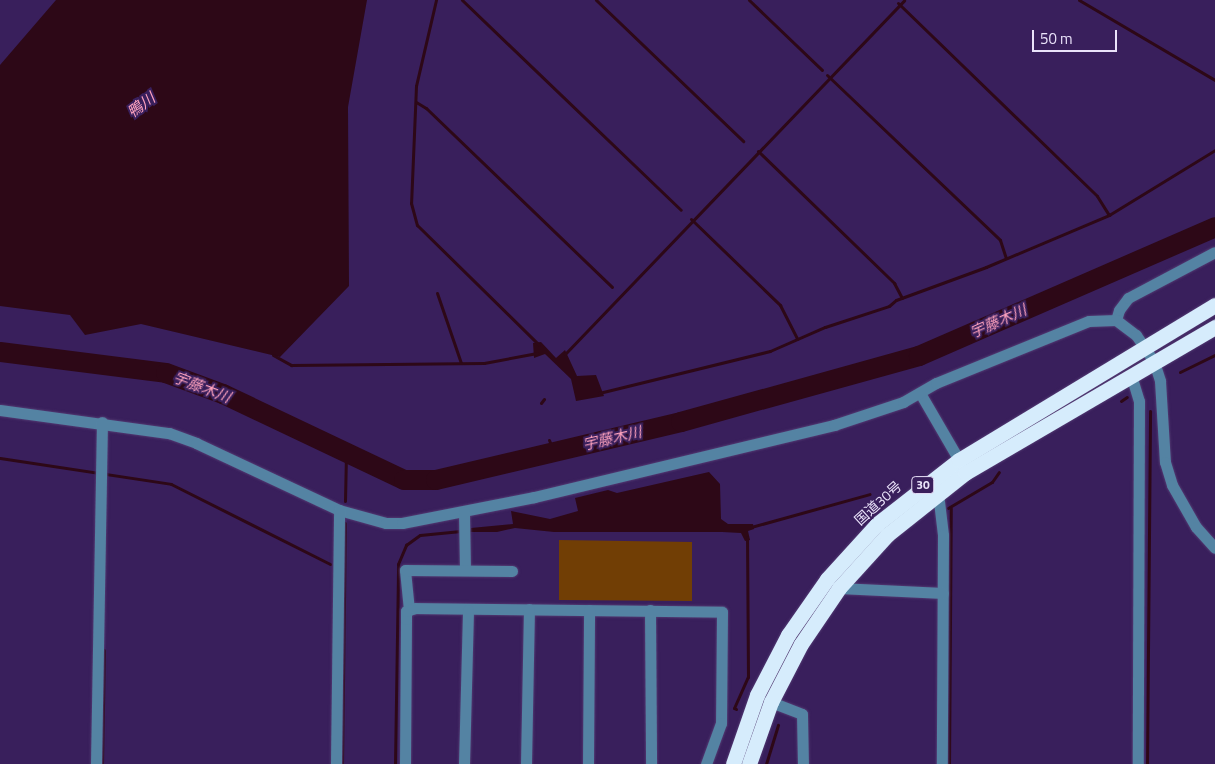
<!DOCTYPE html>
<html>
<head>
<meta charset="utf-8">
<style>
	body { margin:0 }
	#map { position:relative; width:1215px; height:764px; overflow:hidden; background:#391f5c; font-family:"Titillium Web","Noto Sans JP",sans-serif }
	div>[style] { position:absolute }
	.green>* { inset:0; background:#713e05 }
	.water>* { inset:0; background:#2d0817 }
	.stream>* { height:3px; margin:-1.5px; padding:0 1.5px; transform-origin:1.5px; border-radius:1.5px; background:#2d0817 }
	.river>* { height:20px; margin:-10px; padding:0 10px; transform-origin:10px; border-radius:10px; background:#2d0817 }
	.roads { filter:drop-shadow(0 0 1px #523a72) drop-shadow(0 0 1px #523a72) }
	.minor>* { height:11px; margin:-5.5px; padding:0 5.5px; transform-origin:5.5px; border-radius:5.5px; background:#5483a3 }
	.highway>* { height:15px; margin:-7.5px; padding:0 7.5px; transform-origin:7.5px; border-radius:7.5px; background:#d6ecfc }
	span { translate:-50% -50%; white-space:nowrap; text-align:center; line-height:1.15; -webkit-text-stroke:4px #391f5c; paint-order:stroke }
	.shield-label span { padding:1px 4px; background:#391f5c; border:1px solid; border-radius:4px; -webkit-text-stroke-width:0 }
	.shield-label { font-size:12px; color:#eae3fa; font-weight:700 }
	.street-label { font-size:14px; color:#eae3fa }
	.water-label { font-size:15px; color:#fea2be; font-style:italic }
	.scale { position:absolute; left:1032px; top:30px; width:85px; height:22px; box-sizing:border-box; border:2px solid #eae3fa; border-top:0; padding-left:6px; font-size:15px; line-height:18px; white-space:nowrap; color:#eae3fa; -webkit-text-stroke:4px #391f5c; paint-order:stroke }
</style>
</head>
<body>
<div id="map">
	<div class="green">
		<div style="clip-path:polygon(559px 540px,692px 542px,692px 601px,559px 600px)"></div>
	</div>
	<div class="water">
		<div style="clip-path:polygon(56px 0,367px 0,348px 107px,349px 286px,280px 357px,141px 324px,85px 335px,70px 315px,0 306px,0 65px)"></div>
		<div style="clip-path:polygon(541px 342px,556px 358px,565px 350px,577px 376px,596px 375px,604px 396px,576px 401px,571px 379px,545px 354px,534px 358px,533px 343px)"></div>
		<div style="clip-path:polygon(709px 472px,720px 484px,721px 519px,728px 524px,753px 524px,754px 529px,748px 531px,750px 540px,745px 541px,741px 533px,722px 532px,554px 532px,515px 528px,497px 532px,470px 532px,471px 528px,513px 524px,511px 511px,550px 519px,578px 511px,575px 498px,608px 490px,617px 493px)"></div>
	</div>
	<div class="stream">
		<div style="left:436px;top:0;width:88px;rotate:103.1deg"></div>
		<div style="left:416px;top:86px;width:117px;rotate:92.4deg"></div>
		<div style="left:411px;top:203px;width:23px;rotate:75deg"></div>
		<div style="left:417px;top:225px;width:171px;rotate:44.5deg"></div>
		<div style="left:462px;top:0;width:303px;rotate:43.8deg"></div>
		<div style="left:596px;top:0;width:204px;rotate:43.8deg"></div>
		<div style="left:749px;top:0;width:101px;rotate:43.8deg"></div>
		<div style="left:1079px;top:0;width:158px;rotate:30.5deg"></div>
		<div style="left:898px;top:3px;width:277px;rotate:44.1deg"></div>
		<div style="left:1097px;top:196px;width:22px;rotate:58deg"></div>
		<div style="left:827px;top:75px;width:239px;rotate:43.6deg"></div>
		<div style="left:1000px;top:240px;width:19px;rotate:72deg"></div>
		<div style="left:416px;top:102px;width:12px;rotate:31deg"></div>
		<div style="left:426px;top:108px;width:258px;rotate:43.9deg"></div>
		<div style="left:758px;top:151px;width:190px;rotate:44.1deg"></div>
		<div style="left:894px;top:283px;width:17px;rotate:62deg"></div>
		<div style="left:691px;top:219px;width:124px;rotate:44deg"></div>
		<div style="left:780px;top:305px;width:38px;rotate:63deg"></div>
		<div style="left:437px;top:293px;width:74px;rotate:71.1deg"></div>
		<div style="left:565px;top:354px;width:490px;rotate:-46.2deg"></div>
		<div style="left:273px;top:355px;width:21px;rotate:29deg"></div>
		<div style="left:291px;top:365px;width:193px;rotate:-0.6deg"></div>
		<div style="left:484px;top:363px;width:54px;rotate:-10.7deg"></div>
		<div style="left:1180px;top:372px;width:39px;rotate:-26deg"></div>
		<div style="left:599px;top:393px;width:176px;rotate:-13.8deg"></div>
		<div style="left:770px;top:351px;width:60px;rotate:-23.6deg"></div>
		<div style="left:825px;top:327px;width:67px;rotate:-18.2deg"></div>
		<div style="left:889px;top:306px;width:9px;rotate:-41deg"></div>
		<div style="left:896px;top:300px;width:96px;rotate:-20.1deg"></div>
		<div style="left:986px;top:267px;width:134px;rotate:-22.9deg"></div>
		<div style="left:1109px;top:215px;width:124px;rotate:-31.5deg"></div>
		<div style="left:1121px;top:401px;width:7px;rotate:-34deg"></div>
		<div style="left:541px;top:403px;width:5px;rotate:-53deg"></div>
		<div style="left:549px;top:440px;width:13px;rotate:67deg"></div>
		<div style="left:0;top:458px;width:173px;rotate:8.6deg"></div>
		<div style="left:171px;top:484px;width:178px;rotate:26.7deg"></div>
		<div style="left:345px;top:501px;width:48px;rotate:-88.8deg"></div>
		<div style="left:948px;top:508px;width:51px;rotate:-30.6deg"></div>
		<div style="left:992px;top:482px;width:12px;rotate:-55deg"></div>
		<div style="left:751px;top:527px;width:123px;rotate:-15.5deg"></div>
		<div style="left:736px;top:709px;width:2px;rotate:-153deg"></div>
		<div style="left:734px;top:708px;width:34px;rotate:-66deg"></div>
		<div style="left:748px;top:677px;width:140px;rotate:-90.4deg"></div>
		<div style="left:102px;top:764px;width:114px;rotate:-89deg"></div>
		<div style="left:342px;top:764px;width:241px;rotate:-89.3deg"></div>
		<div style="left:395px;top:764px;width:200px;rotate:-89.1deg"></div>
		<div style="left:398px;top:564px;width:21px;rotate:-67deg"></div>
		<div style="left:406px;top:545px;width:17px;rotate:-36deg"></div>
		<div style="left:420px;top:535px;width:41px;rotate:-5.6deg"></div>
		<div style="left:766px;top:764px;width:41px;rotate:-72.9deg"></div>
		<div style="left:949px;top:764px;width:256px;rotate:-89.6deg"></div>
		<div style="left:1147px;top:764px;width:353px;rotate:-89.5deg"></div>
	</div>
	<div class="river">
		<div style="left:0;top:352px;width:167px;rotate:7.2deg"></div>
		<div style="left:166px;top:373px;width:61px;rotate:20.2deg"></div>
		<div style="left:223px;top:394px;width:200px;rotate:25.4deg"></div>
		<div style="left:404px;top:480px;width:32px"></div>
		<div style="left:436px;top:480px;width:252px;rotate:-13.3deg"></div>
		<div style="left:681px;top:422px;width:247px;rotate:-15.5deg"></div>
		<div style="left:919px;top:356px;width:323px;rotate:-23.5deg"></div>
	</div>
	<div class="roads">
		<div class="minor">
			<div style="left:1116px;top:320px;width:10px;rotate:-73deg"></div>
			<div style="left:1119px;top:310px;width:15px;rotate:-53deg"></div>
			<div style="left:1128px;top:298px;width:98px;rotate:-27.9deg"></div>
			<div style="left:1131px;top:375px;width:27px;rotate:73deg"></div>
			<div style="left:1139px;top:401px;width:363px;rotate:90.2deg"></div>
			<div style="left:920px;top:393px;width:78px;rotate:59.8deg"></div>
			<div style="left:0;top:410px;width:171px;rotate:7.8deg"></div>
			<div style="left:169px;top:433px;width:29px;rotate:20deg"></div>
			<div style="left:196px;top:443px;width:158px;rotate:25.1deg"></div>
			<div style="left:339px;top:510px;width:49px;rotate:15.5deg"></div>
			<div style="left:386px;top:523px;width:16px"></div>
			<div style="left:402px;top:523px;width:135px;rotate:-11.1deg"></div>
			<div style="left:534px;top:497px;width:309px;rotate:-13.5deg"></div>
			<div style="left:834px;top:425px;width:73px;rotate:-18.4deg"></div>
			<div style="left:903px;top:402px;width:38px;rotate:-30deg"></div>
			<div style="left:936px;top:383px;width:165px;rotate:-22.1deg"></div>
			<div style="left:1089px;top:321px;width:27px;rotate:-2deg"></div>
			<div style="left:1116px;top:320px;width:25px;rotate:37deg"></div>
			<div style="left:1136px;top:335px;width:32px;rotate:56deg"></div>
			<div style="left:1154px;top:362px;width:20px;rotate:72deg"></div>
			<div style="left:1160px;top:381px;width:81px;rotate:86.5deg"></div>
			<div style="left:1165px;top:462px;width:24px;rotate:73deg"></div>
			<div style="left:1172px;top:485px;width:48px;rotate:60.3deg"></div>
			<div style="left:1196px;top:527px;width:28px;rotate:48deg"></div>
			<div style="left:938px;top:493px;width:42px;rotate:83.2deg"></div>
			<div style="left:943px;top:535px;width:229px;rotate:90.3deg"></div>
			<div style="left:464px;top:512px;width:58px;rotate:89deg"></div>
			<div style="left:839px;top:588px;width:104px;rotate:2.8deg"></div>
			<div style="left:409px;top:610px;width:40px;rotate:-95.7deg"></div>
			<div style="left:405px;top:570px;width:107px;rotate:0.5deg"></div>
			<div style="left:650px;top:610px;width:154px;rotate:89.6deg"></div>
			<div style="left:771px;top:702px;width:33px;rotate:21deg"></div>
			<div style="left:802px;top:714px;width:50px;rotate:88.9deg"></div>
			<div style="left:96px;top:764px;width:342px;rotate:-89deg"></div>
			<div style="left:336px;top:764px;width:254px;rotate:-89.3deg"></div>
			<div style="left:405px;top:764px;width:145px;rotate:-89.6deg"></div>
			<div style="left:406px;top:619px;width:8px;rotate:-90deg"></div>
			<div style="left:406px;top:611px;width:9px;rotate:-18deg"></div>
			<div style="left:415px;top:608px;width:307px;rotate:0.7deg"></div>
			<div style="left:722px;top:612px;width:111px;rotate:90.5deg"></div>
			<div style="left:721px;top:723px;width:44px;rotate:110.1deg"></div>
			<div style="left:464px;top:764px;width:154px;rotate:-88.5deg"></div>
			<div style="left:526px;top:764px;width:155px;rotate:-88.9deg"></div>
			<div style="left:588px;top:764px;width:154px;rotate:-89.6deg"></div>
		</div>
		<div class="highway">
			<div style="left:733px;top:764px;width:73px;rotate:-70.8deg"></div>
			<div style="left:757px;top:695px;width:68px;rotate:-62.7deg"></div>
			<div style="left:788px;top:635px;width:68px;rotate:-55.1deg"></div>
			<div style="left:827px;top:579px;width:74px;rotate:-47.7deg"></div>
			<div style="left:877px;top:524px;width:104px;rotate:-38deg"></div>
			<div style="left:959px;top:460px;width:299px;rotate:-31.2deg"></div>
			<div style="left:749px;top:764px;width:66px;rotate:-70.5deg"></div>
			<div style="left:771px;top:702px;width:65px;rotate:-62.7deg"></div>
			<div style="left:801px;top:644px;width:68px;rotate:-55.8deg"></div>
			<div style="left:839px;top:588px;width:72px;rotate:-47.8deg"></div>
			<div style="left:887px;top:535px;width:100px;rotate:-38.5deg"></div>
			<div style="left:965px;top:473px;width:290px;rotate:-30.3deg"></div>
		</div>
	</div>
	<div class="shield-label">
		<span style="left:923px;top:485px">30</span>
	</div>
	<div class="street-label">
		<span style="left:878px;top:503px;rotate:-42deg">国道30号</span>
	</div>
	<div class="water-label">
		<span style="left:141px;top:105px;rotate:-37deg">鴨川</span>
		<span style="left:998px;top:321px;rotate:-24deg">宇藤木川</span>
		<span style="left:202px;top:387px;rotate:21deg">宇藤木川</span>
		<span style="left:612px;top:438px;rotate:-13deg">宇藤木川</span>
	</div>
	<div class="scale">50 m</div>
</div>
</body>
</html>
